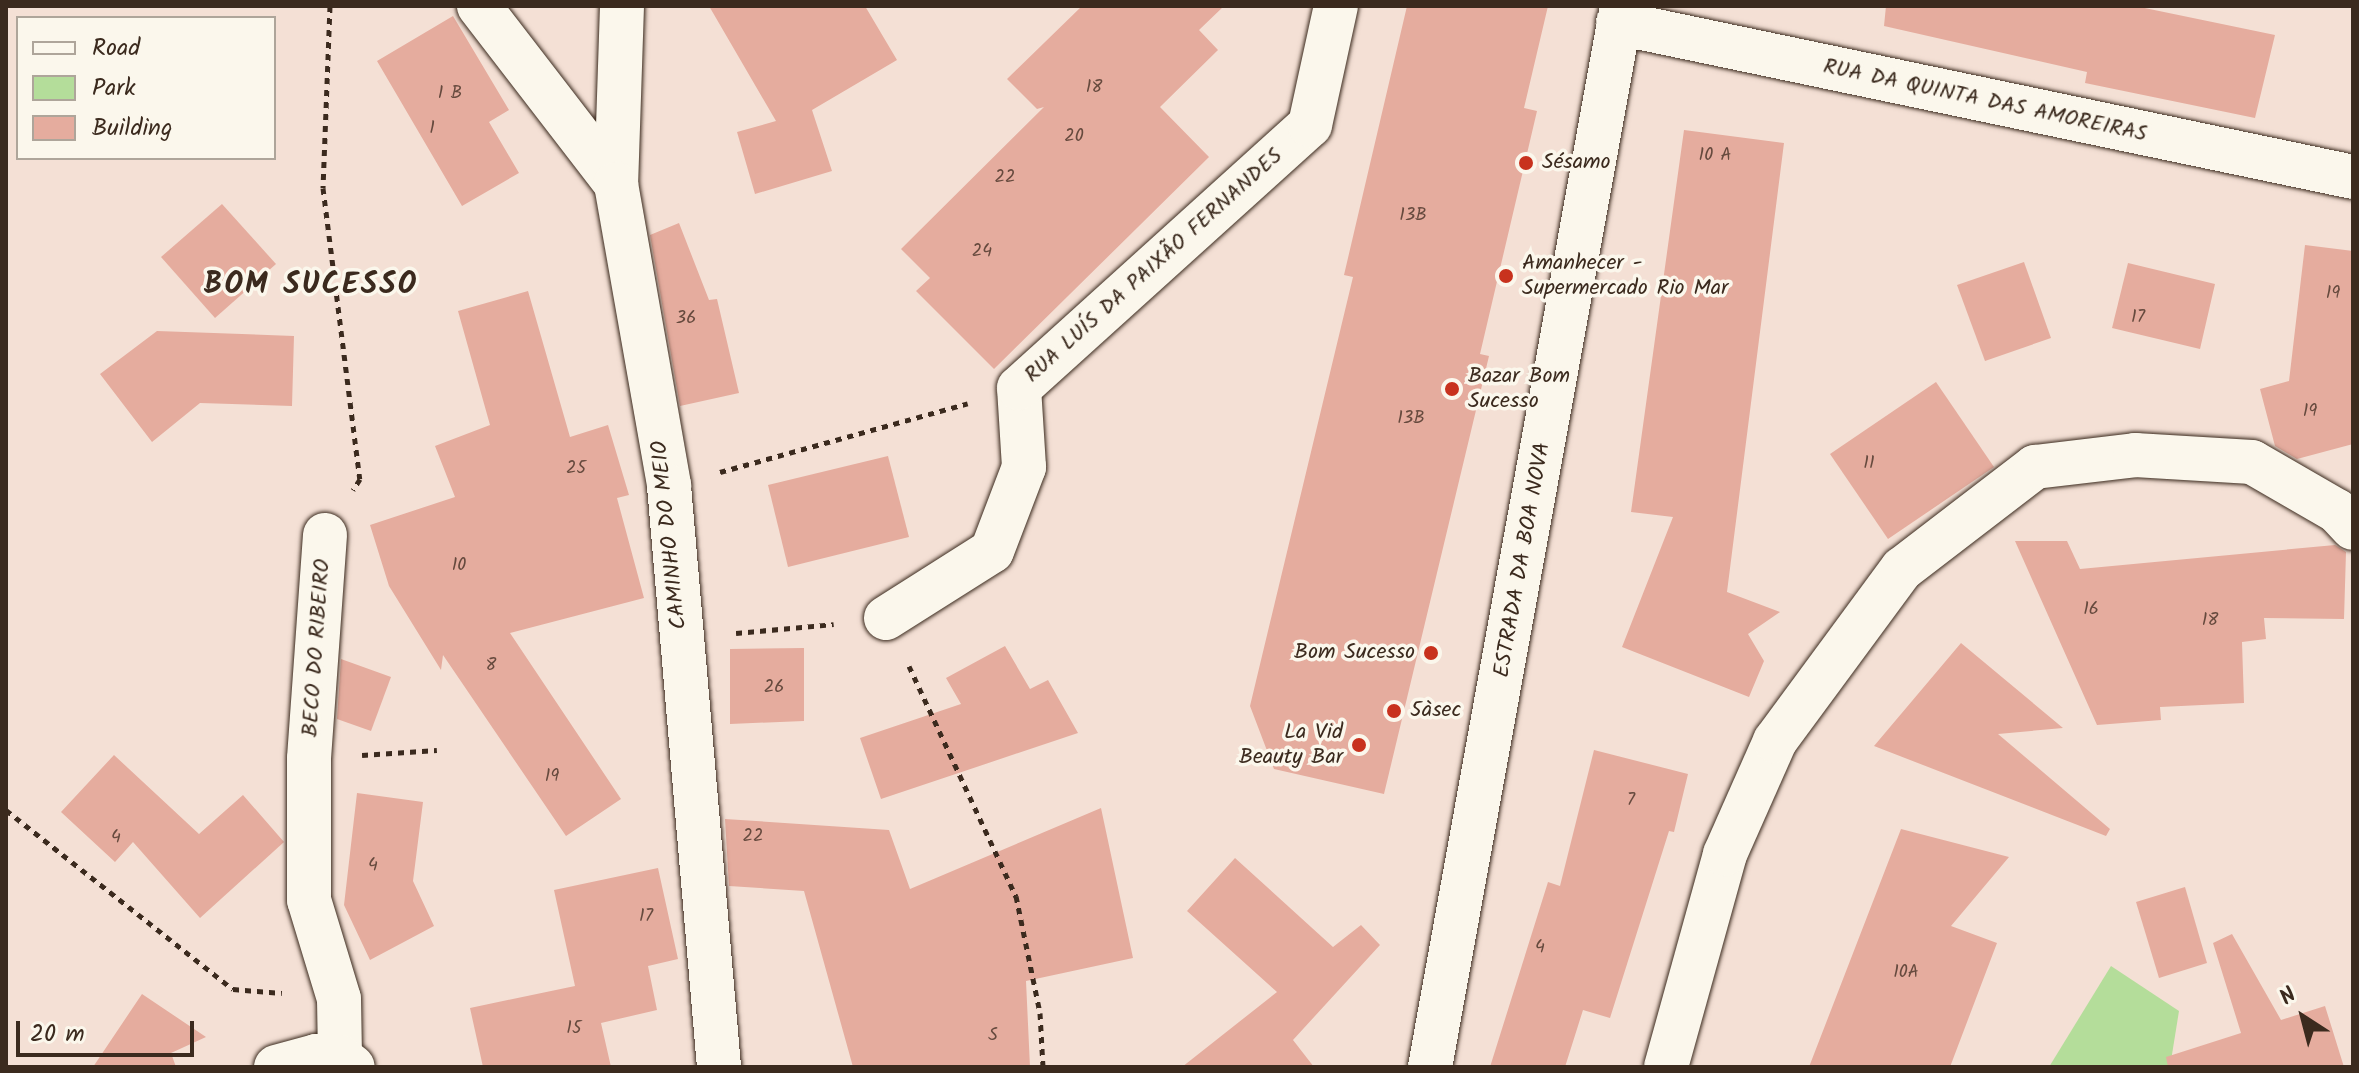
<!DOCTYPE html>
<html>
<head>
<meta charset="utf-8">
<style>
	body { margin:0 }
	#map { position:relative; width:2359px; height:1073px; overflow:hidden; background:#f4e0d5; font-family:Kalam,sans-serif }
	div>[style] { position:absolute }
	.green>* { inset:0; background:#b4dd9a }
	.building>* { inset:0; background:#e5ac9e }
	.path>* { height:5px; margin-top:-2.5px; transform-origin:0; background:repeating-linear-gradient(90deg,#3b2a1e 0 6px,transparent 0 12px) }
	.roads { filter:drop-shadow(0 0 2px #3b2a1e) drop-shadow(0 0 2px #3b2a1e) }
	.minor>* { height:44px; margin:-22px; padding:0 22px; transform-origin:22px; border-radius:22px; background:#fbf7ec }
	.tertiary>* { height:44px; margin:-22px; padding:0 22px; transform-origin:22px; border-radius:22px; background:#fbf7ec }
	.secondary>* { height:44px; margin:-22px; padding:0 22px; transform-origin:22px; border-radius:22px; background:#fbf7ec }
	.dots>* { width:22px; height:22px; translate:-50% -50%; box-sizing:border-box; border:4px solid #fbf7ec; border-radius:50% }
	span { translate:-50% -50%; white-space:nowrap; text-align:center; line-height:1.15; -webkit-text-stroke:7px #fbf7ec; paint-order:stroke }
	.number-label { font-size:18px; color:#664a3e }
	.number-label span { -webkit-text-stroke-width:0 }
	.street-label { font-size:22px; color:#3b2a1e }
	.poi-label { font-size:22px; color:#3b2a1e }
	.left { translate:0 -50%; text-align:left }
	.right { translate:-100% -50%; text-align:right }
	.district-label { font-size:30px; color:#3b2a1e; font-weight:700; letter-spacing:2px }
	.frame { position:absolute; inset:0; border:8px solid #3b2a1e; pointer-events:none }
	.legend { position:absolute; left:16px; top:16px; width:260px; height:144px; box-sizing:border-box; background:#fbf7ec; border:2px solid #aea59a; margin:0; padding:10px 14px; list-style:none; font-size:24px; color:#3b2a1e }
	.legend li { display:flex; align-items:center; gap:16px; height:40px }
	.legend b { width:40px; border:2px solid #aea59a }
	.north { position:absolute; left:2263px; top:977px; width:80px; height:80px; -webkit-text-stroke:6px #fbf7ec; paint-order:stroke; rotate:324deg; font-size:22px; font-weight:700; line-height:32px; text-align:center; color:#3b2a1e }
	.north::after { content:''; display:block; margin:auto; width:28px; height:36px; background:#3b2a1e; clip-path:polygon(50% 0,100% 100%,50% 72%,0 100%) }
	.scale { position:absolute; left:16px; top:1021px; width:178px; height:36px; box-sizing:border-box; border:4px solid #3b2a1e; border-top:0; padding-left:10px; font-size:24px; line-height:28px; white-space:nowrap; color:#3b2a1e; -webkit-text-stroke:6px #fbf7ec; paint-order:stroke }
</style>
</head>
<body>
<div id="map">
	<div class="green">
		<div style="clip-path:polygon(2111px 966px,2179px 1011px,2170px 1067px,2049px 1067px)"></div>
	</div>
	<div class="building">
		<div style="clip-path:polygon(709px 6px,865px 6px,897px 60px,812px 110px,832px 171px,755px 194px,737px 132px,776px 121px)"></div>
		<div style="clip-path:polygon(1082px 6px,1224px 6px,1199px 30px,1218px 50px,1160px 107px,1209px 157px,994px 369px,916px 291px,930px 278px,901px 249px,1044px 107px,1037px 109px,1007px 79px)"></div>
		<div style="clip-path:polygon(1407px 6px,1548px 6px,1524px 108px,1537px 111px,1480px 354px,1489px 356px,1384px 794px,1274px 769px,1250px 706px,1353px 277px,1344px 275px)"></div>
		<div style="clip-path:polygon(1886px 6px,2135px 6px,2275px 35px,2255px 118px,2085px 83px,2087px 72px,1884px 26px)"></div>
		<div style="clip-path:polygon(453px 16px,509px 110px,489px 122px,519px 173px,462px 206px,377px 61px)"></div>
		<div style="clip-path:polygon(1684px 130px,1784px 143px,1727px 592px,1780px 612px,1748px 634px,1764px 661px,1749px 697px,1622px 647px,1673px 517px,1631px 512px)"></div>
		<div style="clip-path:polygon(222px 204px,276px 264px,215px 318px,161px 257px)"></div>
		<div style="clip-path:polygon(679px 223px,709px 300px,717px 299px,739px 393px,680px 406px,650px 235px)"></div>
		<div style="clip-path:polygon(2305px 245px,2353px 251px,2353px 444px,2297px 459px,2275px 446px,2260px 389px,2289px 381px)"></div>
		<div style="clip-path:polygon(2024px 262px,2051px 338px,1985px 361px,1957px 285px)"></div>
		<div style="clip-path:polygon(2128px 263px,2215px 284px,2200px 349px,2112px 328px)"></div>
		<div style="clip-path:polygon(528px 291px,570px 437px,608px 425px,629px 495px,617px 498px,644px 598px,510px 633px,621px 799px,566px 836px,443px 655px,441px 670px,389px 586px,370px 525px,455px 497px,435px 446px,490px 425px,458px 311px)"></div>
		<div style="clip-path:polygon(157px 331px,294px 336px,292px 406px,200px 403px,152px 442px,100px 374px)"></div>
		<div style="clip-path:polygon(1936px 382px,1994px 467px,1888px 539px,1830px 454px)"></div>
		<div style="clip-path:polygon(888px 456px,909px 537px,788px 567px,768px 485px)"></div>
		<div style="clip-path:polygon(2015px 541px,2067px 541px,2080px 569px,2335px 545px,2346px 552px,2344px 619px,2264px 618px,2266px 639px,2242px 642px,2244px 703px,2160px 707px,2161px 720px,2097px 725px)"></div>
		<div style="clip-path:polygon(1961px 643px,2063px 728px,1998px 734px,2110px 829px,2106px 836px,1874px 746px)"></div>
		<div style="clip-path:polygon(1005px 646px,1030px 689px,1048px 680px,1078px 733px,881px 799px,860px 738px,961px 704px,946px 678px)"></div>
		<div style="clip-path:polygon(804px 648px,804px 721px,730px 724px,730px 649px)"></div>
		<div style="clip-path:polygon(341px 659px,391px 677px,371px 731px,337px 719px)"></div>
		<div style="clip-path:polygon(1594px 750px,1688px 774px,1674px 832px,1669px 831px,1610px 1018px,1583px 1010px,1565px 1067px,1490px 1067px,1548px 882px,1560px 886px)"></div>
		<div style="clip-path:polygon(114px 755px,199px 834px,243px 795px,284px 842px,200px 918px,133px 842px,115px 862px,61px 812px)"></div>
		<div style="clip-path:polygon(357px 793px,423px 802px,413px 881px,434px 926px,370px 960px,344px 905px)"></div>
		<div style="clip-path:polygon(1101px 808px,1133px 958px,1026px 981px,1030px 1067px,853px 1067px,804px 891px,729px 886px,725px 819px,889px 830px,910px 889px)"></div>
		<div style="clip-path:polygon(1901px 829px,2009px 857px,1951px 926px,1997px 943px,1950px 1067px,1809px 1067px)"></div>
		<div style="clip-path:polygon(1235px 858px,1333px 947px,1361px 925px,1380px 945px,1293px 1040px,1314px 1067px,1182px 1067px,1277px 992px,1187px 911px)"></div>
		<div style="clip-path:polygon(658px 868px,678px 959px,648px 966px,657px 1010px,601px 1023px,611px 1067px,483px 1067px,470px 1008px,575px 986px,554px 890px)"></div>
		<div style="clip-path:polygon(2185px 887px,2207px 963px,2159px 978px,2136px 902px)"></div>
		<div style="clip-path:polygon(2232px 934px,2281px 1020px,2325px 1006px,2344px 1067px,2168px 1067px,2166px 1057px,2241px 1033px,2213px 943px)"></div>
		<div style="clip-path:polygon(142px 994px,206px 1037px,171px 1053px,176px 1067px,93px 1067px)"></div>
	</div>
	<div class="path">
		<div style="left:330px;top:6px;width:182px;rotate:92.2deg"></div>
		<div style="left:323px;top:188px;width:293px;rotate:82.8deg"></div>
		<div style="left:360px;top:479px;width:13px;rotate:122deg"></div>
		<div style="left:720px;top:472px;width:257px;rotate:-15.5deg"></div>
		<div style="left:736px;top:633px;width:98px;rotate:-5.2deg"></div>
		<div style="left:909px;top:666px;width:254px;rotate:65.1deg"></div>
		<div style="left:1016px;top:896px;width:119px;rotate:78.4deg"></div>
		<div style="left:1040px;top:1013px;width:54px;rotate:86.8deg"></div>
		<div style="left:362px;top:755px;width:75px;rotate:-3.8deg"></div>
		<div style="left:6px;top:810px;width:289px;rotate:38.3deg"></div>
		<div style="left:233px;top:989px;width:49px;rotate:4.7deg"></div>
	</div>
	<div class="roads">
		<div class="minor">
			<div style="left:479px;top:6px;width:225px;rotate:52.4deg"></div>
			<div style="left:622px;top:6px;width:178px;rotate:91.9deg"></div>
			<div style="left:616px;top:184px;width:307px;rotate:80deg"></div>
			<div style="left:669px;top:486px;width:583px;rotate:85.08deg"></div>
			<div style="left:1618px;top:23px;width:751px;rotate:11.83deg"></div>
			<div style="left:325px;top:535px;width:225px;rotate:94.1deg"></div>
			<div style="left:309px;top:759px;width:141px;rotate:90deg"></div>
			<div style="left:309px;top:900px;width:103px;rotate:73.1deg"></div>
			<div style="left:339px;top:999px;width:58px;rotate:89deg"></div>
			<div style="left:886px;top:618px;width:125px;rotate:-32.3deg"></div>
			<div style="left:992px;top:551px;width:90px;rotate:-69.1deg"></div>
			<div style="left:1024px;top:467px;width:79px;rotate:-93.6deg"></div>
			<div style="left:1019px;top:388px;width:392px;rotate:-42.1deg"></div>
			<div style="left:1310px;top:125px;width:122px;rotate:-77.7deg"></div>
			<div style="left:276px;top:1067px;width:41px;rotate:-15.4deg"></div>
			<div style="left:316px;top:1056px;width:24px;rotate:2deg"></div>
			<div style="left:340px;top:1057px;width:16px;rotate:38deg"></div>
		</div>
		<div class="tertiary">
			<div style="left:1666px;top:1067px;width:221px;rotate:-74.5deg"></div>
			<div style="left:1725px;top:854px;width:124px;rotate:-66.1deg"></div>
			<div style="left:1775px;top:741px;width:214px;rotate:-53.6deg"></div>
			<div style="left:1902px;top:569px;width:168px;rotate:-37.5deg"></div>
			<div style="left:2035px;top:467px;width:101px;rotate:-6.8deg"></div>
			<div style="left:2135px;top:455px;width:117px;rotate:3.4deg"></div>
			<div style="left:2252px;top:462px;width:98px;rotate:30deg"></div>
			<div style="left:2337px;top:511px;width:23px;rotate:47deg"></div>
		</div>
		<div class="secondary">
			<div style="left:1430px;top:1067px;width:1078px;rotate:-79.74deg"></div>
		</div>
	</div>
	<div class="dots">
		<div style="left:1526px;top:163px;background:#c8321e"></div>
		<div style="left:1506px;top:276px;background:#c8321e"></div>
		<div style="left:1452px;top:389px;background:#c8321e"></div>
		<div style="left:1431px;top:653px;background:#c8321e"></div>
		<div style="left:1394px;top:711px;background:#c8321e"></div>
		<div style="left:1359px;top:745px;background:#c8321e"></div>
	</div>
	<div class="number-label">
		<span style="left:1094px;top:88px">18</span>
		<span style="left:450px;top:94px">1 B</span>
		<span style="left:432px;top:129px">1</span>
		<span style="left:1074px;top:137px">20</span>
		<span style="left:1715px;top:156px">10 A</span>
		<span style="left:1005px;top:178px">22</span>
		<span style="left:1413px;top:216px">13B</span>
		<span style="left:982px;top:252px">24</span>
		<span style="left:2333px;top:294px">19</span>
		<span style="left:2138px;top:318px">17</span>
		<span style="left:686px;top:319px">36</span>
		<span style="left:2310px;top:412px">19</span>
		<span style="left:1411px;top:419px">13B</span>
		<span style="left:1869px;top:464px">11</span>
		<span style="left:576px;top:469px">25</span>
		<span style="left:459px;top:566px">10</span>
		<span style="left:2091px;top:610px">16</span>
		<span style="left:2210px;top:621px">18</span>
		<span style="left:491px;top:666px">8</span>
		<span style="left:774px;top:688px">26</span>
		<span style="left:552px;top:777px">19</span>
		<span style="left:1631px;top:801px">7</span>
		<span style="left:753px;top:837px">22</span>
		<span style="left:116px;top:838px">4</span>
		<span style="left:373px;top:866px">4</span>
		<span style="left:646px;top:917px">17</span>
		<span style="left:1540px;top:948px">4</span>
		<span style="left:1906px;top:973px">10A</span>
		<span style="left:574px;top:1029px">15</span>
		<span style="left:993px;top:1036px">S</span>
	</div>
	<div class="street-label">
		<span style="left:1985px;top:101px;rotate:12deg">RUA DA QUINTA DAS AMOREIRAS</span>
		<span style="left:1154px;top:266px;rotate:-42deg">RUA LUÍS DA PAIXÃO FERNANDES</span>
		<span style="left:670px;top:535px;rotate:-96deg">CAMINHO DO MEIO</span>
		<span style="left:1523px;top:560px;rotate:-80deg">ESTRADA DA BOA NOVA</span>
		<span style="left:317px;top:648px;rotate:-86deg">BECO DO RIBEIRO</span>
	</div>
	<div class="poi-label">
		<span class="left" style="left:1542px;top:163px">Sésamo</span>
		<span class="left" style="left:1522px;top:276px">Amanhecer -<br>Supermercado Rio Mar</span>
		<span class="left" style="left:1468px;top:389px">Bazar Bom<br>Sucesso</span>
		<span class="right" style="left:1415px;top:653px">Bom Sucesso</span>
		<span class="left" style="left:1410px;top:711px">5àsec</span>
		<span class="right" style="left:1343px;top:745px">La Vid<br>Beauty Bar</span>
	</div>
	<div class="district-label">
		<span style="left:311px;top:285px">BOM SUCESSO</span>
	</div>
	<div class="frame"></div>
	<ul class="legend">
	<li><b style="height:10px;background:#fbf7ec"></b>Road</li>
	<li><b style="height:22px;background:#b4dd9a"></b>Park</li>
	<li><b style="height:22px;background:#e5ac9e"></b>Building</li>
	</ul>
	<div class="north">N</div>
	<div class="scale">20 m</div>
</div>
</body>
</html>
